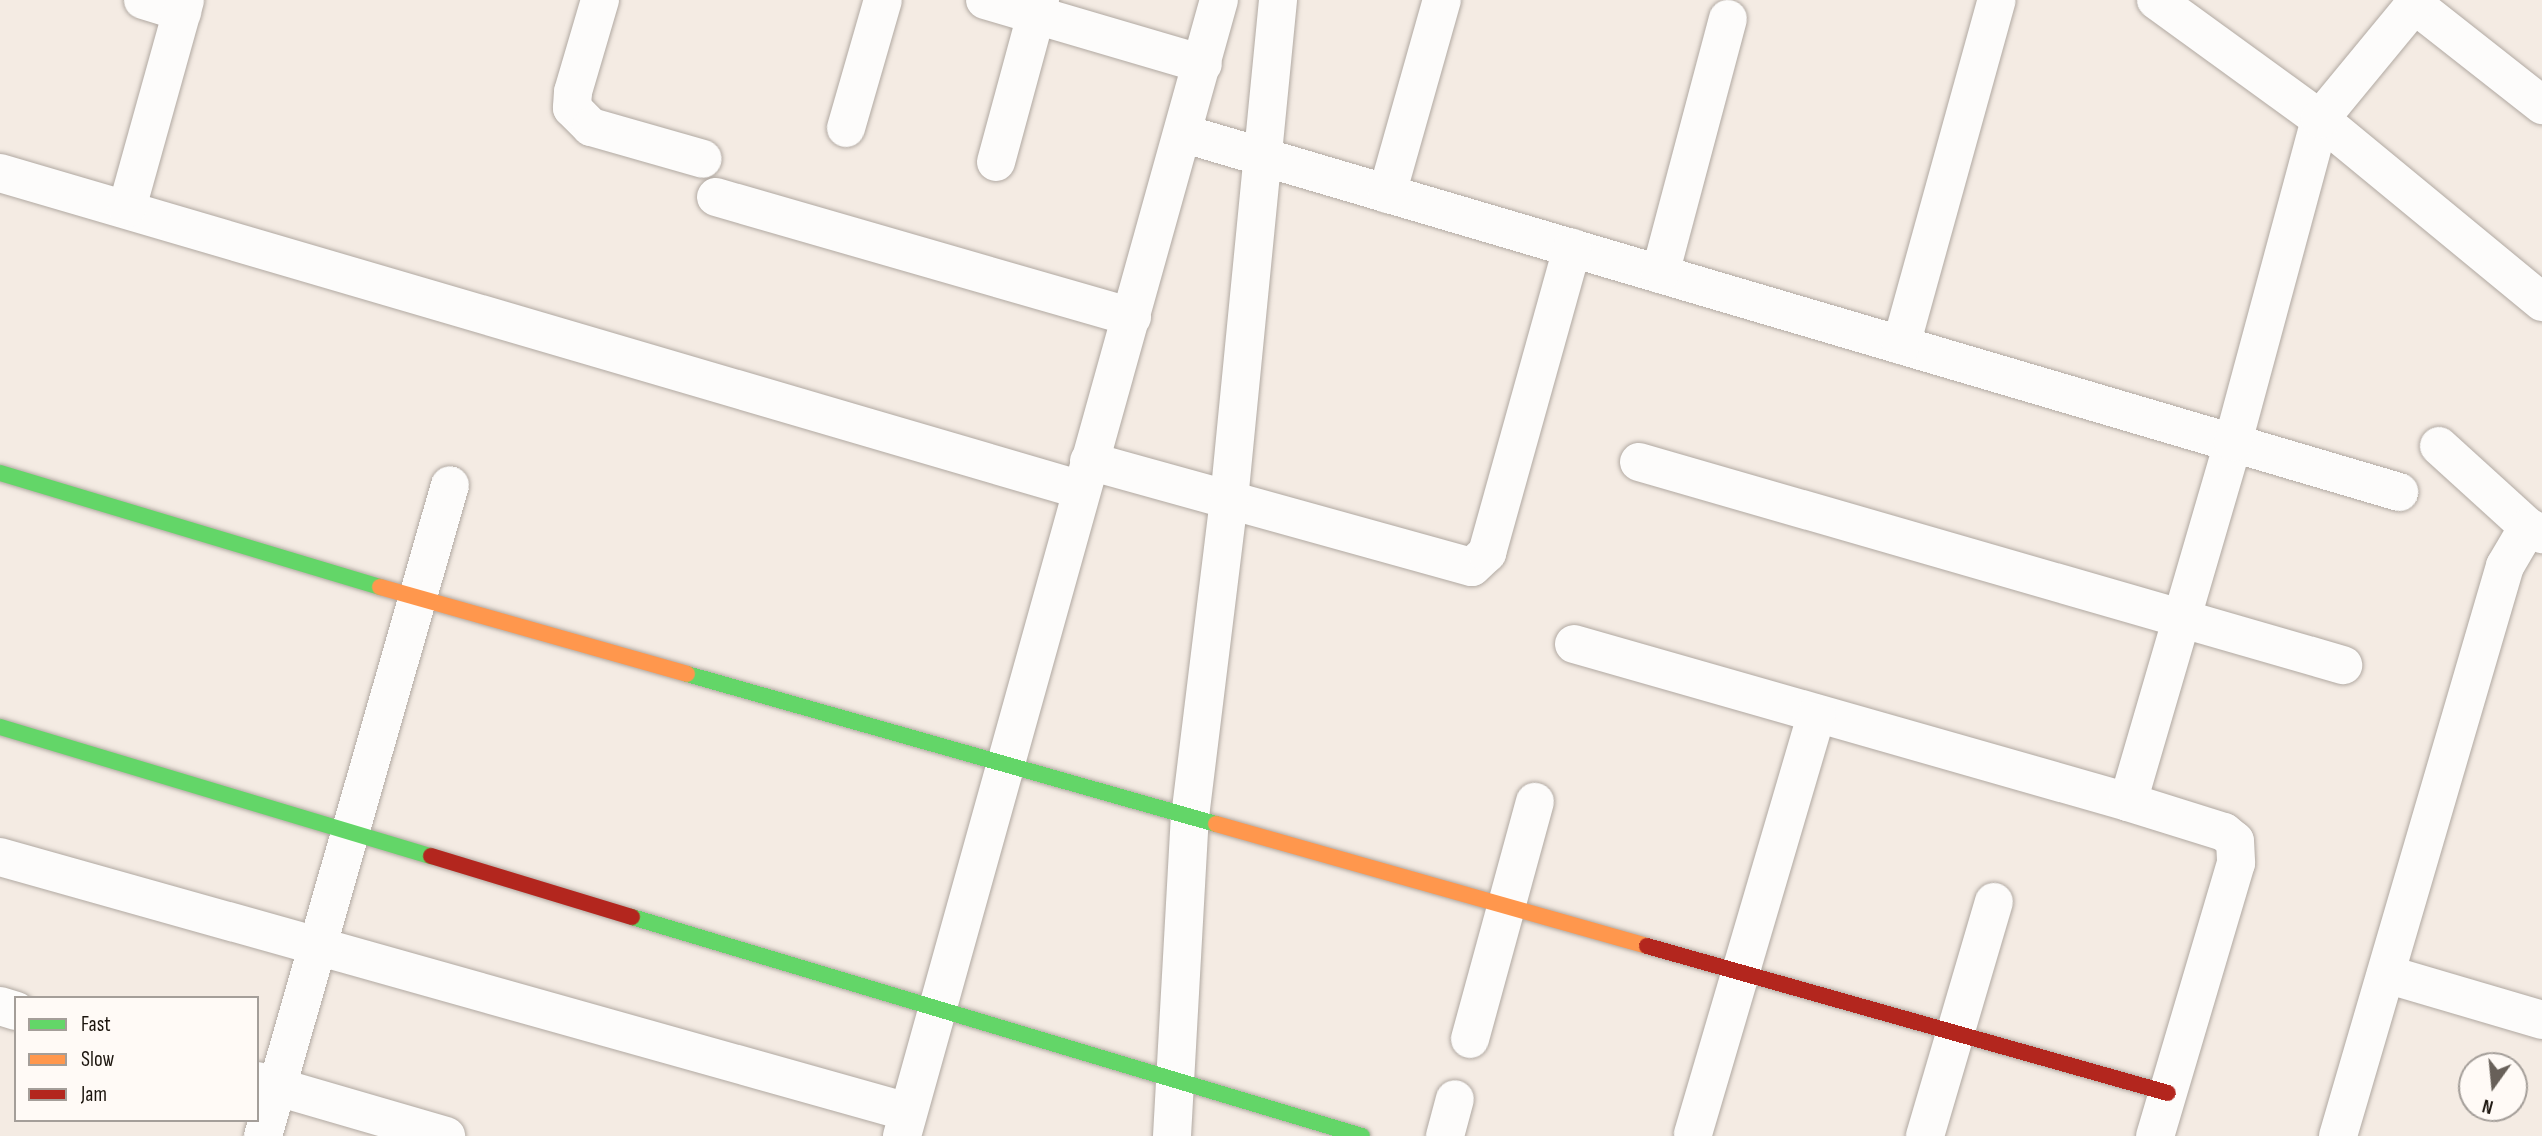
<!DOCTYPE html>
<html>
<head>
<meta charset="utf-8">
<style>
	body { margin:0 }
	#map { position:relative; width:2542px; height:1136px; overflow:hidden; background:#f4ebe3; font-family:"Sofia Sans Condensed",sans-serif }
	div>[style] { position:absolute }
	.roads { filter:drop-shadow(0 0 2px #b1a9a2) drop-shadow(0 0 2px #b1a9a2) }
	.street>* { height:38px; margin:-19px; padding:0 19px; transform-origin:19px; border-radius:19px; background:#fdfcfb }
	.fast>* { height:16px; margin:-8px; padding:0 8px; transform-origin:8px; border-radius:8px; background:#63d668 }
	.slow>* { height:16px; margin:-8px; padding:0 8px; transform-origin:8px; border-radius:8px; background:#ff974d }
	.jam>* { height:16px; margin:-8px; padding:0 8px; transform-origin:8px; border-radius:8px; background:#b3261e }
	span { translate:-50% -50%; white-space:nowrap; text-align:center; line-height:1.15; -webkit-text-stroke:6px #fffaf6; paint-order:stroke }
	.legend { position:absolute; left:14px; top:996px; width:245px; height:126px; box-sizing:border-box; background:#fffaf6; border:2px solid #a49e99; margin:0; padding:9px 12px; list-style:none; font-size:21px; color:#1c150e }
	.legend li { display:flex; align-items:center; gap:14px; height:35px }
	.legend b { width:35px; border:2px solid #a49e99 }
	.north { position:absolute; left:2458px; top:1052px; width:70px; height:70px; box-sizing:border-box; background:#fffaf6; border:2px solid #a49e99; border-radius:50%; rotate:195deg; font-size:19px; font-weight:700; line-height:28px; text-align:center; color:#1c150e }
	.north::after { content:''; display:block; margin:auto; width:24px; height:32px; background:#686059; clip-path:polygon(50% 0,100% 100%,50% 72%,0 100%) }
</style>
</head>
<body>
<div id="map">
	<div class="roads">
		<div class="street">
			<div style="left:143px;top:0;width:41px;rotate:17.1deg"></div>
			<div style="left:600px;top:0;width:96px;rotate:106.4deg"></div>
			<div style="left:573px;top:92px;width:16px;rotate:94deg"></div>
			<div style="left:572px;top:108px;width:27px;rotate:45deg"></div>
			<div style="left:591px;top:127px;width:116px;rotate:15.9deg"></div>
			<div style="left:985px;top:0;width:227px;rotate:16.4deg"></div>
			<div style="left:2156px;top:0;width:203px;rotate:36deg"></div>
			<div style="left:2320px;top:119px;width:288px;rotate:39.5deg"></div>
			<div style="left:2415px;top:5px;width:162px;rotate:38.2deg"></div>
			<div style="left:846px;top:128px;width:133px;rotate:-73.9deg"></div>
			<div style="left:1185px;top:134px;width:1266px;rotate:16.43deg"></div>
			<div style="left:996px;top:162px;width:168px;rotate:-74.8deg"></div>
			<div style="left:0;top:173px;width:1127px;rotate:16.34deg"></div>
			<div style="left:1387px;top:194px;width:202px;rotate:-74.2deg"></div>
			<div style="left:716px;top:197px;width:433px;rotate:16.1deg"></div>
			<div style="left:127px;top:208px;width:216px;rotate:-74.4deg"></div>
			<div style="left:1660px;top:274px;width:264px;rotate:-75.1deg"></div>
			<div style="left:1901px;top:345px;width:358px;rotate:-74.5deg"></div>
			<div style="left:2439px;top:446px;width:120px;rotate:42.3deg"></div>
			<div style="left:1089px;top:461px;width:397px;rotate:15.5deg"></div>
			<div style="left:1472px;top:567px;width:21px;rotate:-43deg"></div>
			<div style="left:1487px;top:553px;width:317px;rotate:-74.4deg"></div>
			<div style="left:1639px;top:462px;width:733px;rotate:16.09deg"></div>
			<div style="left:1574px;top:644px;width:576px;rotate:15.92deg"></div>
			<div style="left:2128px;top:802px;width:101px;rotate:17.4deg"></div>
			<div style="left:2224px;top:832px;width:14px;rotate:39deg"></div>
			<div style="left:2235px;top:841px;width:22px;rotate:87deg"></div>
			<div style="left:2236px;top:863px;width:285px;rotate:106.5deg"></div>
			<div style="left:2128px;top:802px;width:375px;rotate:-73.7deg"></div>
			<div style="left:2233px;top:442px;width:335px;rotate:-74.9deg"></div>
			<div style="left:2320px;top:119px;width:154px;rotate:-50.5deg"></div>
			<div style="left:0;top:857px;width:943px;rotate:15.69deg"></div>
			<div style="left:2386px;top:974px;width:163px;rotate:16.4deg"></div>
			<div style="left:0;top:1006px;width:17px;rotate:17deg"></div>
			<div style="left:1470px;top:1039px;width:246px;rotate:-74.7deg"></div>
			<div style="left:257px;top:1081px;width:197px;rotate:16.2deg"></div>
			<div style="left:1693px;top:1134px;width:438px;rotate:-73.6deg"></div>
			<div style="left:263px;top:1136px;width:677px;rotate:-73.97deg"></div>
			<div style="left:902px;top:1136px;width:1179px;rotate:-74.41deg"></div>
			<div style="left:1172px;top:1136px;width:320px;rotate:-86.8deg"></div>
			<div style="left:1190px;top:817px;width:319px;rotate:-83deg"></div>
			<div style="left:1229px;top:500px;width:502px;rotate:-84.4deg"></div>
			<div style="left:1445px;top:1136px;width:38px;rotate:-75deg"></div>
			<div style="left:1925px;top:1136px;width:244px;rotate:-73.6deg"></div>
			<div style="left:2338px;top:1136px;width:594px;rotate:-73.67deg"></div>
			<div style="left:2505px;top:566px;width:45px;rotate:-59.5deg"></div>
			<div style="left:2528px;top:527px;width:16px;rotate:27deg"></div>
		</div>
		<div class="fast">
			<div style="left:0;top:473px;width:397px;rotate:16.7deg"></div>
			<div style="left:687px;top:674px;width:550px;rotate:15.83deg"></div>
			<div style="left:0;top:727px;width:450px;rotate:16.7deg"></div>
			<div style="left:632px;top:917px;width:762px;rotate:16.7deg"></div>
		</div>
		<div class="slow">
			<div style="left:380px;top:587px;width:319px;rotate:15.8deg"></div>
			<div style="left:1216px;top:824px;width:448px;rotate:15.8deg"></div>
		</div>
		<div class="jam">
			<div style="left:431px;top:856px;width:210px;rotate:16.9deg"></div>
			<div style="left:1647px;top:946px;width:541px;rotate:15.76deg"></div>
		</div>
	</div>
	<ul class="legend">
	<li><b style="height:9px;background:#63d668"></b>Fast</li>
	<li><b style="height:9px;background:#ff974d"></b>Slow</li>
	<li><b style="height:9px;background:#b3261e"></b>Jam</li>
	</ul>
	<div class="north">N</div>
</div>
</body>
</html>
